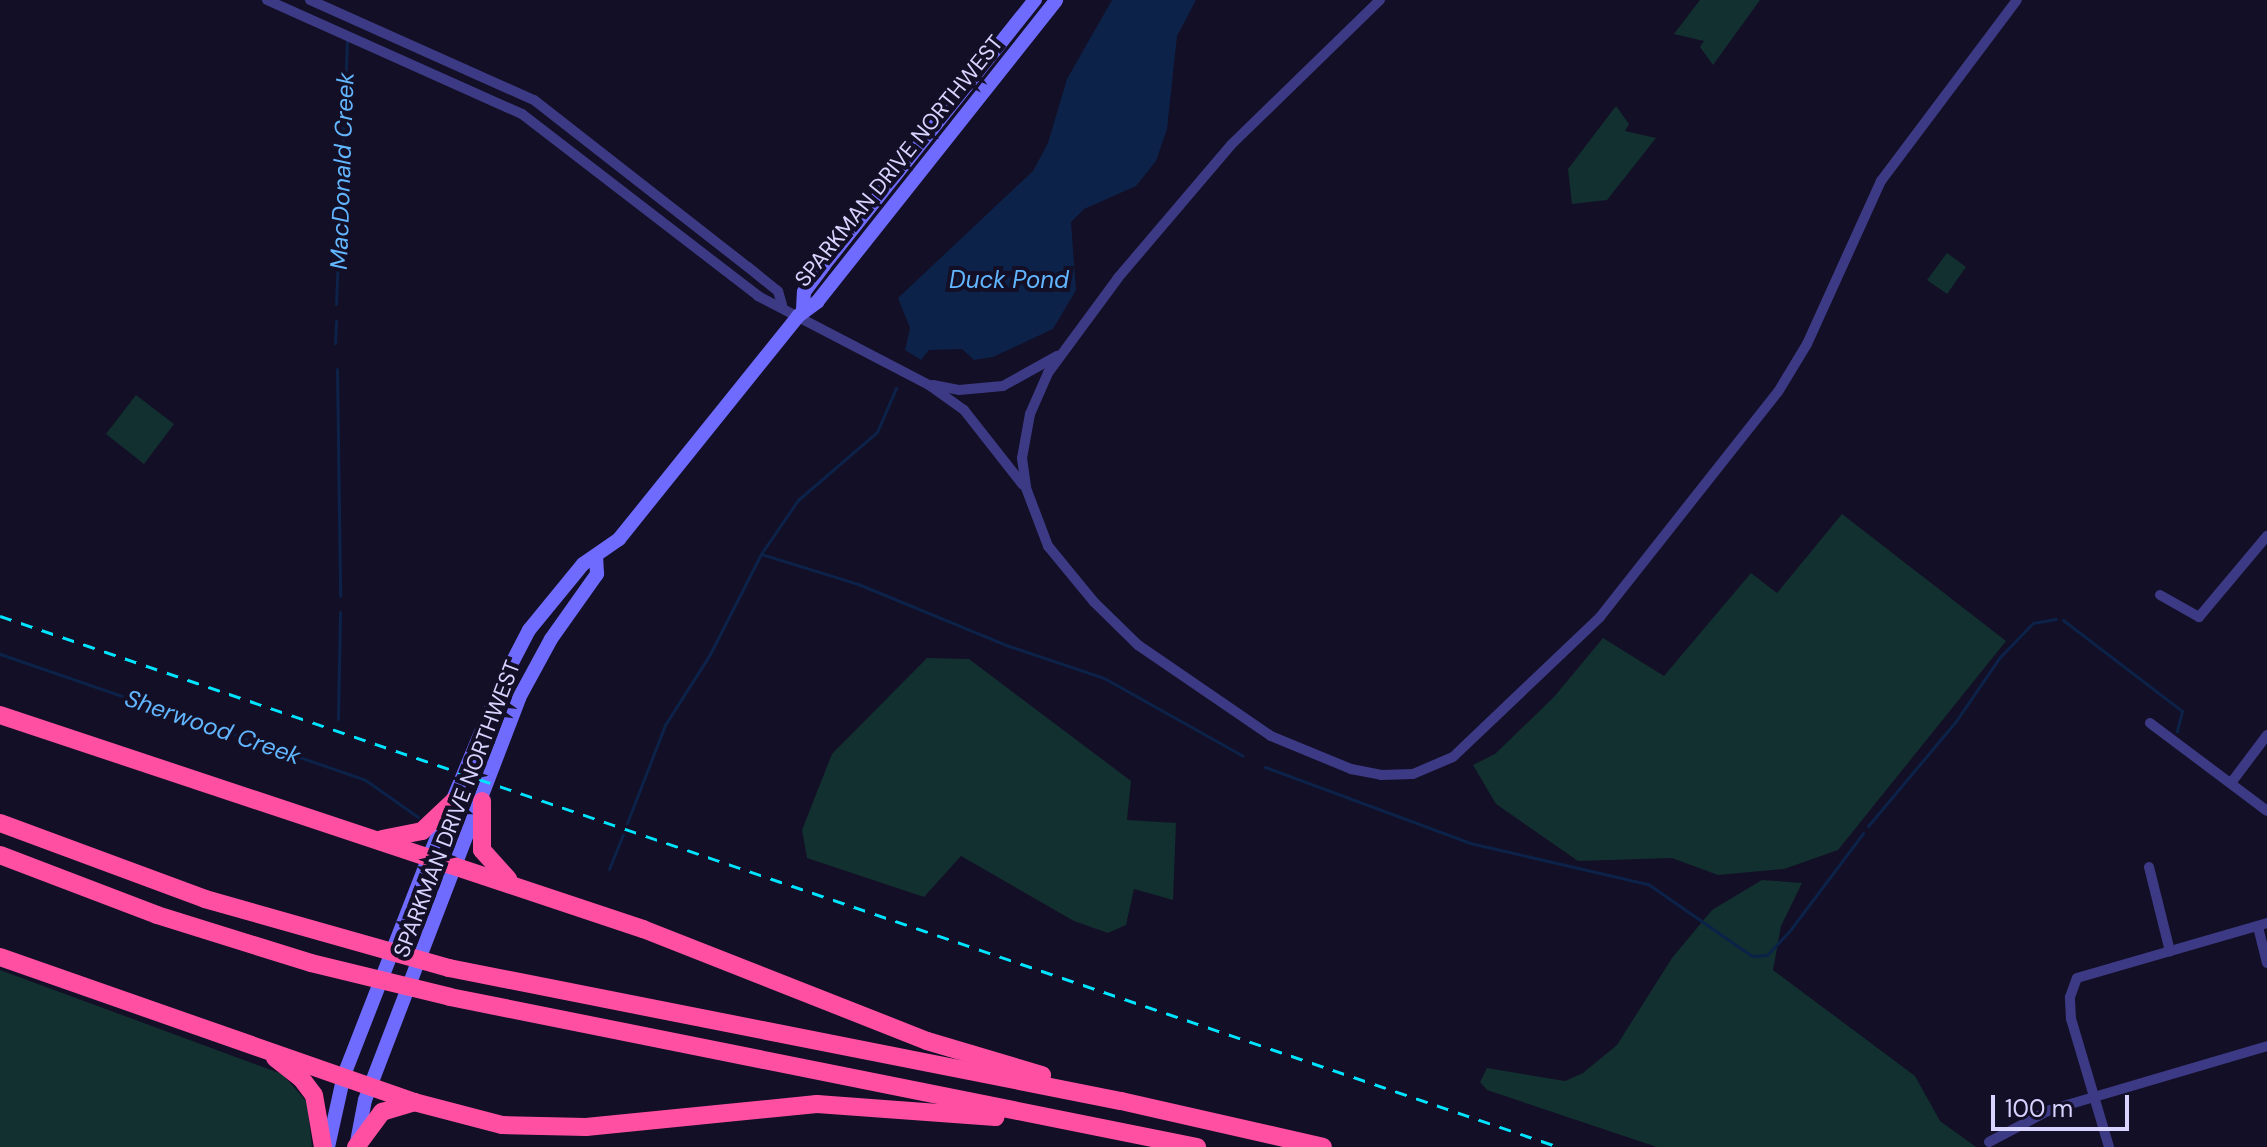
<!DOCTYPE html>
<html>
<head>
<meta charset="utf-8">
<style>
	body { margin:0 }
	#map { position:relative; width:2267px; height:1147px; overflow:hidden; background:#130f26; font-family:"DM Sans",sans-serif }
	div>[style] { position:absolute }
	.green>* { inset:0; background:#12302f }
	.water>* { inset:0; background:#0c2248 }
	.stream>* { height:3px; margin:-1.5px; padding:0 1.5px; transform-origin:1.5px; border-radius:1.5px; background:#0c2248 }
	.minor>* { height:10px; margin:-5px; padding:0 5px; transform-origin:5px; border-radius:5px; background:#3d3a85 }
	.secondary>* { height:14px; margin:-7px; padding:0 7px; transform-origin:7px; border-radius:7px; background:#6f6bff }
	.motorway>* { height:18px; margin:-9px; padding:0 9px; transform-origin:9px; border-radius:9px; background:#ff4fa3 }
	.rail>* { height:3px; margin-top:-1.5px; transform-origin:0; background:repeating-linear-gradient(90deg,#00e5ff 0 12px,transparent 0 22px) }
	span { translate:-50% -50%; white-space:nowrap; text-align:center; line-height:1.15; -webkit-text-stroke:8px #130f26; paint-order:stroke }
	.street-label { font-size:22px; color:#d9d4ff }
	.water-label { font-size:24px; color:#62b6ff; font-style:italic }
	.scale { position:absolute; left:1991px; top:1095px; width:138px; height:36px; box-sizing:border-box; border:4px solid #d9d4ff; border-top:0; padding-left:10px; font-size:24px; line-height:28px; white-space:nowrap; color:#d9d4ff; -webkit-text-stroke:6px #130f26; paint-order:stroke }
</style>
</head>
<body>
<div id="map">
	<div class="green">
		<div style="clip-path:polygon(1700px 0,1760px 0,1713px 65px,1700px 47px,1704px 41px,1674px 34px)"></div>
		<div style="clip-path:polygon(1616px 106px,1629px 124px,1625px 131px,1656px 138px,1607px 200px,1572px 204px,1568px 169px)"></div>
		<div style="clip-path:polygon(1947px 253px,1966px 267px,1947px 294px,1927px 280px)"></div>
		<div style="clip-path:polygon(136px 395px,174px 424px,144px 464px,106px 434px)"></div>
		<div style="clip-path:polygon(1842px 514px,2006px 641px,1838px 850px,1784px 869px,1718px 875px,1672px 858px,1578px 861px,1496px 804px,1473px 765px,1495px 754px,1554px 697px,1603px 638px,1664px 676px,1751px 573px,1777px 593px)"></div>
		<div style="clip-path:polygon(927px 658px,969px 659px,1131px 781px,1127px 820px,1176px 823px,1173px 900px,1134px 889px,1126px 925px,1108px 933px,1074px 921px,961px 856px,924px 897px,807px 858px,802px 830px,832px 754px)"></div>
		<div style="clip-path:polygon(1762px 880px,1802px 883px,1781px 926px,1773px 970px,1915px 1076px,1940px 1121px,1976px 1147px,1657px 1147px,1487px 1090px,1480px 1082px,1487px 1068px,1565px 1081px,1583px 1073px,1617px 1045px,1672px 958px,1712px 910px)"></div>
		<div style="clip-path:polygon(0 970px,282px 1074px,307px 1102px,312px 1147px,0 1147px)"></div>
	</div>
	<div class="water">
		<div style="clip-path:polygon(1112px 0,1196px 0,1177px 36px,1167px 129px,1156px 161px,1136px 186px,1084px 209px,1071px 222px,1076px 290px,1053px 329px,993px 357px,974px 360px,962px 349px,929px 350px,921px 360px,905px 350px,910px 328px,898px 298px,1033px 171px,1048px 143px,1067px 79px)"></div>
	</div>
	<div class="stream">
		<div style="left:336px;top:304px;width:264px;rotate:-87.6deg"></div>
		<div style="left:335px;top:343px;width:22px;rotate:-87deg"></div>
		<div style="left:337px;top:369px;width:227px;rotate:89.2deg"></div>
		<div style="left:761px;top:554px;width:102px;rotate:17.2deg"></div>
		<div style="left:858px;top:584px;width:160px;rotate:22.4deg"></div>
		<div style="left:1006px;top:645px;width:103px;rotate:18.6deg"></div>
		<div style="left:1104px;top:678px;width:159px;rotate:29.3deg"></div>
		<div style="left:2063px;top:620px;width:150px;rotate:37.4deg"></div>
		<div style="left:2182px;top:711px;width:21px;rotate:104deg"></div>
		<div style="left:0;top:654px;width:385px;rotate:19deg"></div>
		<div style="left:364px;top:779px;width:66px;rotate:35.1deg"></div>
		<div style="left:338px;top:719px;width:107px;rotate:-88.9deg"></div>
		<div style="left:1265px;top:767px;width:219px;rotate:20.3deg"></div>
		<div style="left:1470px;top:843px;width:183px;rotate:13deg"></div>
		<div style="left:1648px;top:884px;width:126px;rotate:34.7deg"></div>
		<div style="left:1752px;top:956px;width:15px;rotate:-4deg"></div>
		<div style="left:1767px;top:955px;width:35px;rotate:-47deg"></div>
		<div style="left:1791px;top:929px;width:120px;rotate:-53.1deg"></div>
		<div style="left:627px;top:823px;width:105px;rotate:-68.8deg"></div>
		<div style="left:665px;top:725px;width:84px;rotate:-57.6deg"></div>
		<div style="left:710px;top:654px;width:112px;rotate:-63deg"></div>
		<div style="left:761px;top:554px;width:65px;rotate:-55.6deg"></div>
		<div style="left:798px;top:500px;width:104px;rotate:-40.7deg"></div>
		<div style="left:877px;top:432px;width:48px;rotate:-66.6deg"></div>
		<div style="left:1868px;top:826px;width:137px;rotate:-50deg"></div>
		<div style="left:1956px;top:721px;width:78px;rotate:-55.5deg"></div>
		<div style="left:2000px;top:657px;width:47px;rotate:-45.9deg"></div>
		<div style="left:2033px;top:623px;width:23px;rotate:-10deg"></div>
		<div style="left:609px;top:869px;width:37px;rotate:-68deg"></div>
	</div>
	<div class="minor">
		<div style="left:267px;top:0;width:279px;rotate:24.1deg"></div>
		<div style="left:522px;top:114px;width:298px;rotate:37.6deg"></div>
		<div style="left:758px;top:296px;width:193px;rotate:27.5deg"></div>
		<div style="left:929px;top:385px;width:43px;rotate:35.5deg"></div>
		<div style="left:964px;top:410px;width:95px;rotate:51.8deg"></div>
		<div style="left:310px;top:0;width:245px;rotate:24.1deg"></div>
		<div style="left:534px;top:100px;width:271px;rotate:38deg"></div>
		<div style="left:748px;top:267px;width:38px;rotate:39deg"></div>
		<div style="left:778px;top:291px;width:15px;rotate:74deg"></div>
		<div style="left:1380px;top:0;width:208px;rotate:135.8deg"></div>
		<div style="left:1231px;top:145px;width:175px;rotate:130.4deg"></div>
		<div style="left:1118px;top:278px;width:118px;rotate:126.4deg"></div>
		<div style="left:1048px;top:373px;width:45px;rotate:113.7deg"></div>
		<div style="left:1030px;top:414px;width:45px;rotate:100.3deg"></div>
		<div style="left:1022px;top:458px;width:30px;rotate:82deg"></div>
		<div style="left:1026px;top:488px;width:62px;rotate:69.2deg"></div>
		<div style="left:1048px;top:546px;width:72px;rotate:50.6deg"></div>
		<div style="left:1094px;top:602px;width:62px;rotate:44.3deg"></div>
		<div style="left:1138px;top:645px;width:161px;rotate:34.4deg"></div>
		<div style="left:1271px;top:736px;width:87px;rotate:22.4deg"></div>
		<div style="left:1351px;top:769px;width:31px;rotate:11deg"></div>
		<div style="left:1381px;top:775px;width:32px;rotate:-2deg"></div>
		<div style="left:1413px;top:774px;width:43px;rotate:-23deg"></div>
		<div style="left:1453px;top:757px;width:203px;rotate:-43.6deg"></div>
		<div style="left:1600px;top:617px;width:287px;rotate:-51.7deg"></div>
		<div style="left:1778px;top:392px;width:56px;rotate:-58.9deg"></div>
		<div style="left:1807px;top:344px;width:179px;rotate:-65.6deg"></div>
		<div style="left:1881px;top:181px;width:226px;rotate:-53.1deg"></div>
		<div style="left:933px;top:385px;width:26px;rotate:11deg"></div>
		<div style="left:959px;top:390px;width:44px;rotate:-5.2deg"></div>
		<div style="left:1003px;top:386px;width:62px;rotate:-29.1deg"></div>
		<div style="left:2160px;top:595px;width:45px;rotate:29.4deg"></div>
		<div style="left:2199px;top:617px;width:106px;rotate:-50deg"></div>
		<div style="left:2150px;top:723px;width:146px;rotate:36.9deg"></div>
		<div style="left:2231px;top:783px;width:60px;rotate:-53.1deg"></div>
		<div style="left:2149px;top:867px;width:87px;rotate:76deg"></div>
		<div style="left:2258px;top:927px;width:37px;rotate:76deg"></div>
		<div style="left:1989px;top:1142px;width:69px;rotate:-27.7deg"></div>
		<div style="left:2050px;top:1110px;width:226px;rotate:-16.4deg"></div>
		<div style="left:2109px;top:1147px;width:134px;rotate:-106.5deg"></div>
		<div style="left:2071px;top:1019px;width:22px;rotate:-93deg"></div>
		<div style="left:2070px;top:997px;width:20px;rotate:-70deg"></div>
		<div style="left:2077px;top:978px;width:198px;rotate:-16.1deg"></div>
	</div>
	<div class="secondary">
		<div style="left:803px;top:309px;width:17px;rotate:-87deg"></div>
		<div style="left:804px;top:292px;width:34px;rotate:-53deg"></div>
		<div style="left:824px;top:265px;width:339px;rotate:-51.5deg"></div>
		<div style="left:328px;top:1147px;width:74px;rotate:-77.5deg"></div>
		<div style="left:344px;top:1075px;width:232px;rotate:-68.7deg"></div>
		<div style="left:428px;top:859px;width:194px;rotate:-67.3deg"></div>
		<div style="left:503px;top:680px;width:56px;rotate:-62.5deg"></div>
		<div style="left:529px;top:630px;width:85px;rotate:-50.7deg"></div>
		<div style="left:583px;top:564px;width:44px;rotate:-34.8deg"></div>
		<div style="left:619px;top:539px;width:286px;rotate:-51.2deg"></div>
		<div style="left:798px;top:316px;width:24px;rotate:-36deg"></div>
		<div style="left:817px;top:302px;width:385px;rotate:-51.6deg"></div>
		<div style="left:356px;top:1147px;width:48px;rotate:-79.2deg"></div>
		<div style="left:365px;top:1100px;width:430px;rotate:-69deg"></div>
		<div style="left:519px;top:698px;width:67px;rotate:-61.5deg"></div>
		<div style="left:551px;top:639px;width:80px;rotate:-54.7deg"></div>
		<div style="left:597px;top:574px;width:17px;rotate:-93deg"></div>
	</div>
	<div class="motorway">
		<div style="left:0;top:715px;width:678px;rotate:18.41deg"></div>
		<div style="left:643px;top:929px;width:305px;rotate:21.5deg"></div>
		<div style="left:927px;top:1041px;width:120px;rotate:16.5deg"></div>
		<div style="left:482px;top:801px;width:49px;rotate:90deg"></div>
		<div style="left:482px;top:850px;width:39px;rotate:48deg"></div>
		<div style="left:0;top:823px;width:219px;rotate:20.3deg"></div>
		<div style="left:205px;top:899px;width:254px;rotate:15.8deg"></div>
		<div style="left:449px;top:968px;width:685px;rotate:11.2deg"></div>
		<div style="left:1121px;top:1101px;width:207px;rotate:12.8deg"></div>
		<div style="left:382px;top:839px;width:41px;rotate:-11.3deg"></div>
		<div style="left:422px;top:831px;width:44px;rotate:-43.2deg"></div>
		<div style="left:0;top:855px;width:168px;rotate:20.9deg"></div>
		<div style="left:157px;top:915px;width:161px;rotate:17.3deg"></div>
		<div style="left:311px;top:963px;width:143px;rotate:13.7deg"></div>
		<div style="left:450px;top:997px;width:762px;rotate:11.35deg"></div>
		<div style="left:0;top:957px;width:439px;rotate:19.3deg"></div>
		<div style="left:414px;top:1102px;width:91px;rotate:14.6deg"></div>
		<div style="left:502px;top:1125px;width:84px;rotate:1.4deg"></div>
		<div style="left:586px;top:1127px;width:232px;rotate:-5.7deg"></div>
		<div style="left:817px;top:1104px;width:179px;rotate:4.2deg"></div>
		<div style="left:275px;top:1058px;width:33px;rotate:38deg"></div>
		<div style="left:301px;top:1078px;width:21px;rotate:53deg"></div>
		<div style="left:314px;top:1095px;width:53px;rotate:80.2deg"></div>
		<div style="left:356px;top:1147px;width:44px;rotate:-53.4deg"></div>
		<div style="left:382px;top:1112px;width:34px;rotate:-17deg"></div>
	</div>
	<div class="rail">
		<div style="left:0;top:616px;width:1647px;rotate:18.81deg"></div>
	</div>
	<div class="street-label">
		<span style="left:899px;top:161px;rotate:-51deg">SPARKMAN DRIVE NORTHWEST</span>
		<span style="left:457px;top:809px;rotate:-69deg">SPARKMAN DRIVE NORTHWEST</span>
	</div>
	<div class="water-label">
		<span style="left:342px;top:171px;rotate:-88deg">MacDonald Creek</span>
		<span style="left:1009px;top:280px">Duck Pond</span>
		<span style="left:213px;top:727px;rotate:19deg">Sherwood Creek</span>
	</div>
	<div class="scale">100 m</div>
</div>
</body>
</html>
